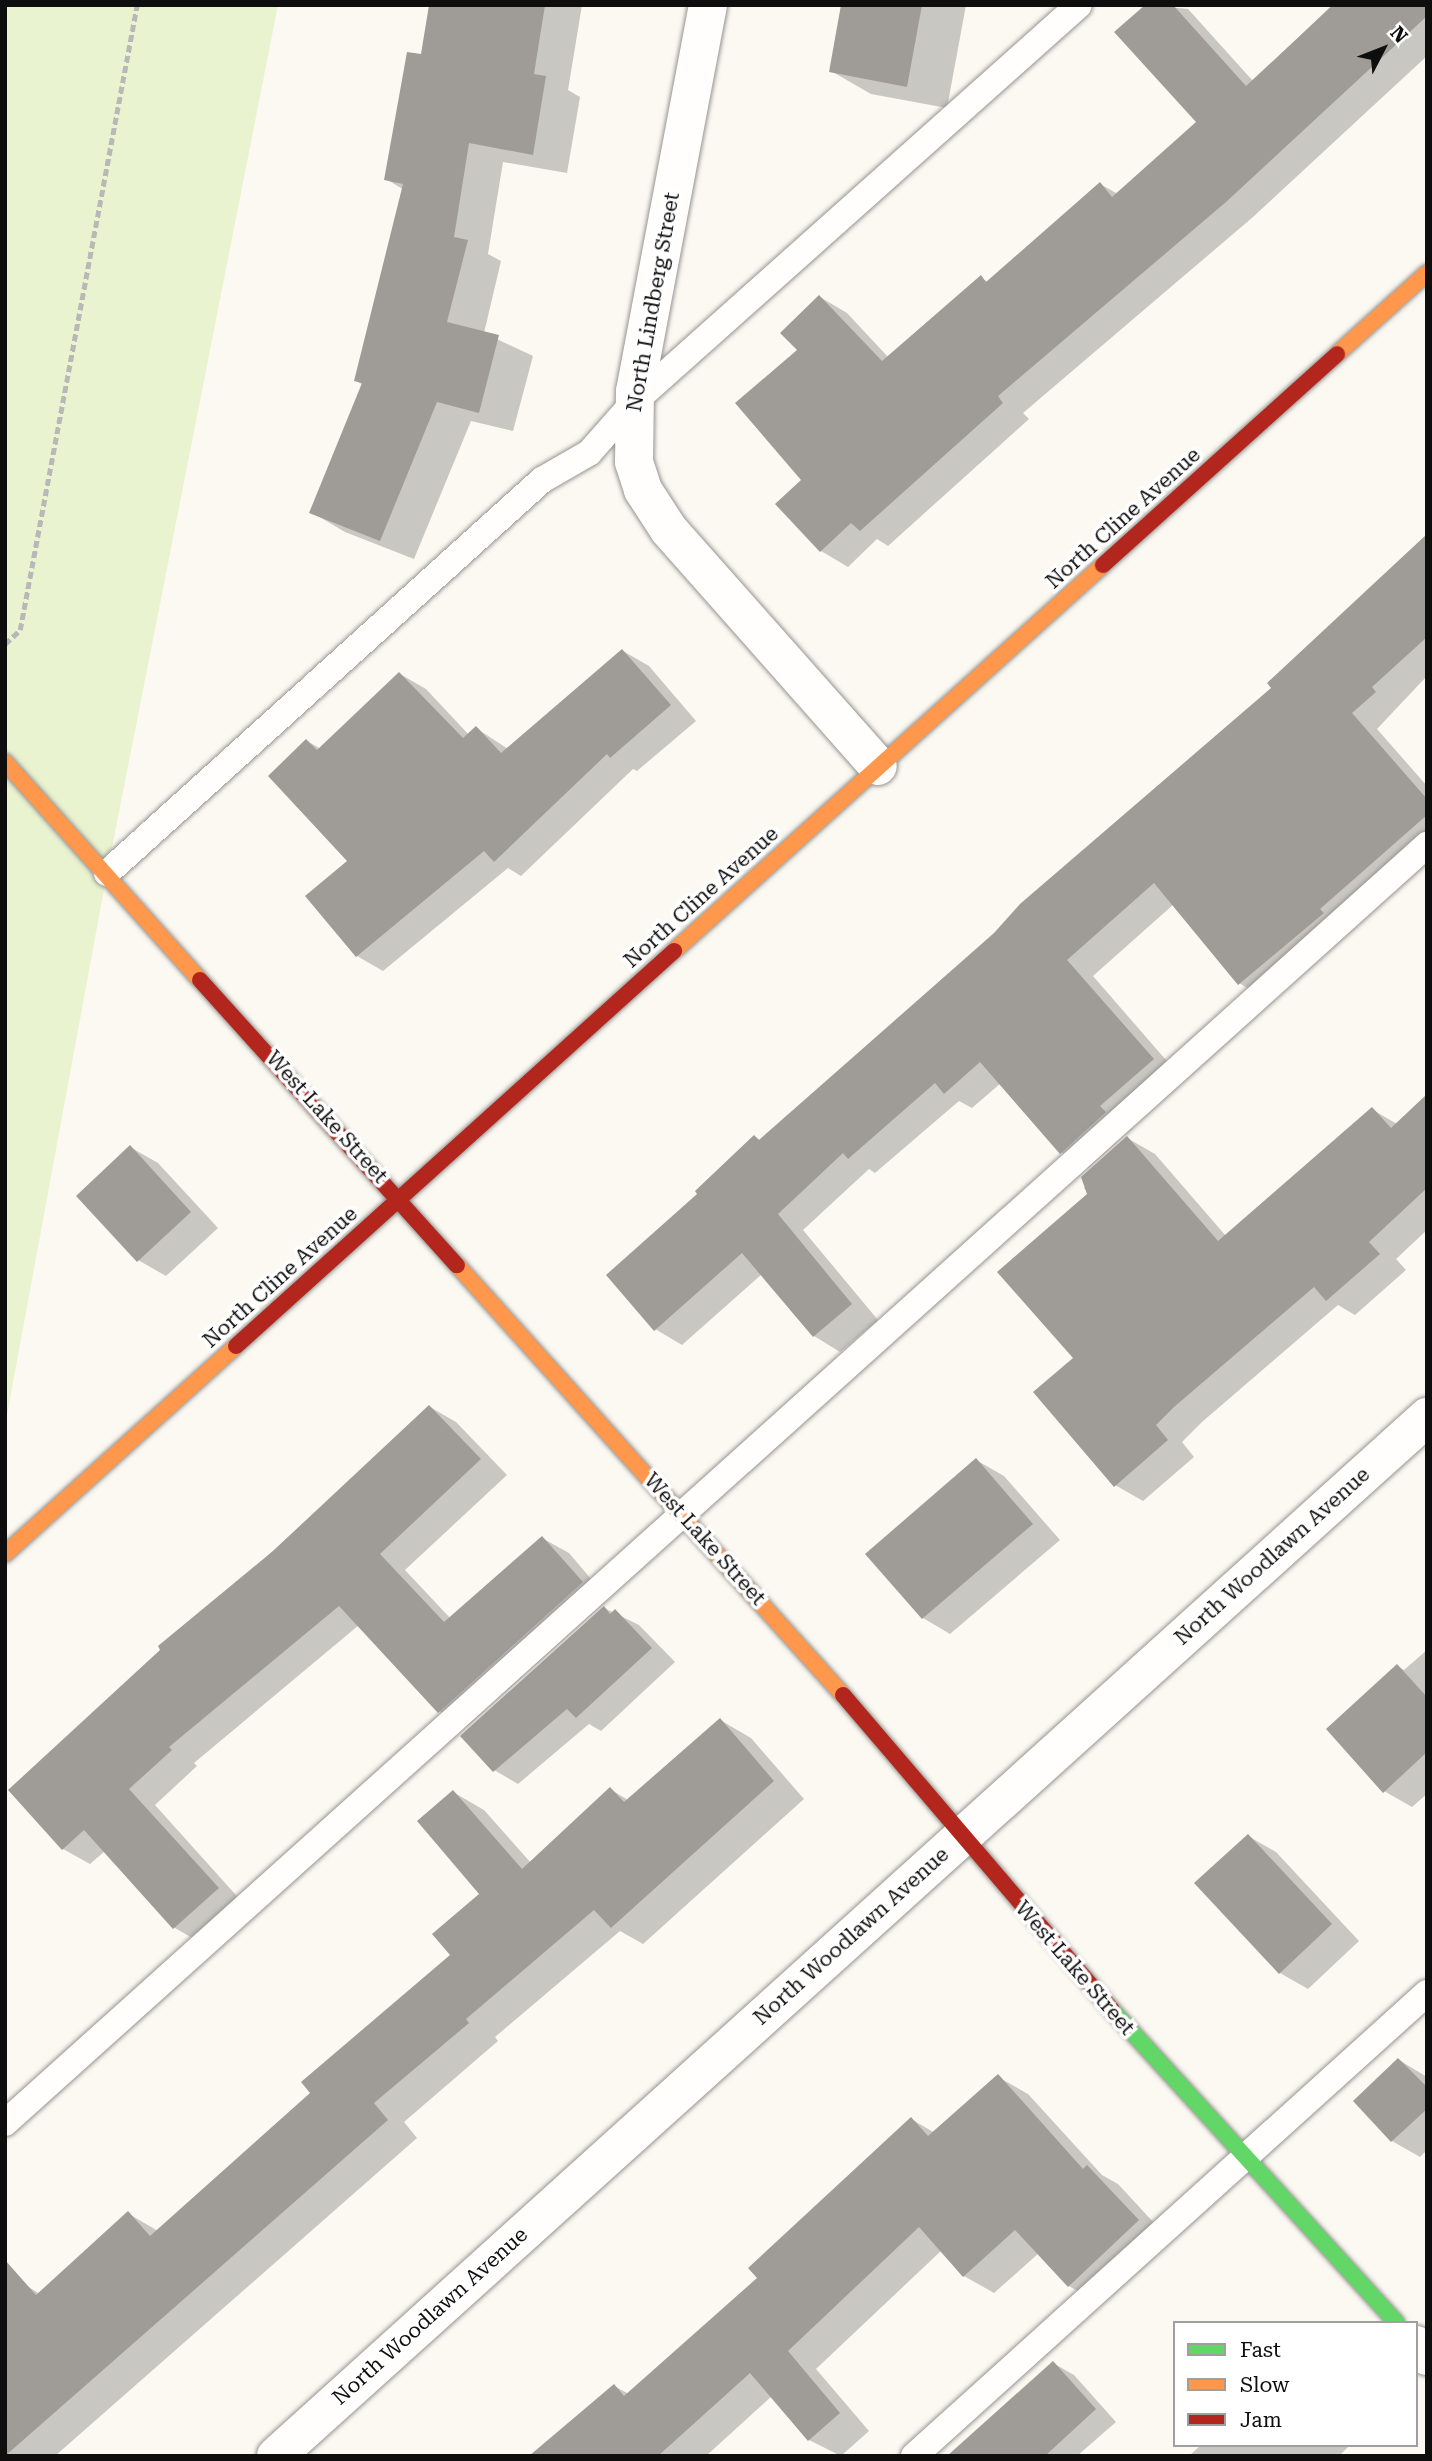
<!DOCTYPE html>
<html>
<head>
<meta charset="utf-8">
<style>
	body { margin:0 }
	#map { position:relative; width:1432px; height:2461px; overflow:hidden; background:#fcf9f2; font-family:"Roboto Serif",serif }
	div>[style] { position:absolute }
	.green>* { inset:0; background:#e9f3d0 }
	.shadow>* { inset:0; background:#0003 }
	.building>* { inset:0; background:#9f9c98 }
	.path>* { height:4.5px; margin-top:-2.25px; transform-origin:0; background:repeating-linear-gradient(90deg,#b8b8b6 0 7px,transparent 0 10.5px) }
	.roads { filter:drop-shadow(0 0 2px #959491) drop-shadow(0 0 2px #959491) }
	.lane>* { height:26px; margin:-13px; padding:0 13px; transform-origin:13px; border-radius:13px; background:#fffefd }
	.street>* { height:38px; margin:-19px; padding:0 19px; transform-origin:19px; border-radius:19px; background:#fffefd }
	.fast>* { height:16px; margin:-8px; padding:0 8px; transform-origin:8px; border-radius:8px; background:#63d668 }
	.slow>* { height:16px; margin:-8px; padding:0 8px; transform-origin:8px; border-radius:8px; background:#ff974d }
	.jam>* { height:16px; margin:-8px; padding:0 8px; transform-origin:8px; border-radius:8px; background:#b3261e }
	span { translate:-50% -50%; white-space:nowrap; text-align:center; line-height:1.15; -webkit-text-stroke:7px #fff; paint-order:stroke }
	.street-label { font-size:21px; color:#0e0e0e }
	.frame { position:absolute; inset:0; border:7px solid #0e0e0e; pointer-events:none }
	.legend { position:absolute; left:1173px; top:2321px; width:245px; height:126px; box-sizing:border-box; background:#fff; border:2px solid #9f9f9f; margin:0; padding:9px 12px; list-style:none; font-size:21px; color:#0e0e0e }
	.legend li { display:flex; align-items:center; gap:14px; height:35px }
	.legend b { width:35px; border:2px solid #9f9f9f }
	.north { position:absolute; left:1348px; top:14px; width:70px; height:70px; -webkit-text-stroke:5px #fff; paint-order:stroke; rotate:48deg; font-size:19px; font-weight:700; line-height:28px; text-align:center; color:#0e0e0e }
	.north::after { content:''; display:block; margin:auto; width:24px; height:32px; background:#0e0e0e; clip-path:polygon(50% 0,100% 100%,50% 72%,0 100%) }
</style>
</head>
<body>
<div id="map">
	<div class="green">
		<div style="clip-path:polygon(5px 5px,278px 5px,107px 873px,5px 1426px)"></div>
	</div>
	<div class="shadow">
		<div style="clip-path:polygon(431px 5px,582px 5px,568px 90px,580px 97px,567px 173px,503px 162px,488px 254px,501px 261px,484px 333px,533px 356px,513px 431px,471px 421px,414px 559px,345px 532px,311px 512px,363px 385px,356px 381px,404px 190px,386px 179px,423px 56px)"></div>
		<div style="clip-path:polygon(842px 5px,966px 5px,947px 108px,871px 94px,831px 71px)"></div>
		<div style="clip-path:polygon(1148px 5px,1188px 9px,1253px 81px,1332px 5px,1427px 5px,1427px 56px,1253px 217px,1023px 413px,1029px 419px,888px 546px,877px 539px,848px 567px,821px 551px,803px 480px,800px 350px,820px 297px,847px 313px,889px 358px,981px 278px,988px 282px,1100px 184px,1118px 194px,1198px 123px)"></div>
		<div style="clip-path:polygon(1427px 543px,1427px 676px,1377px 729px,1427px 786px,1427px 853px,1266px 999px,1239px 983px,1174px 904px,1093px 976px,1179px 1075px,1126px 1122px,1132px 1128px,1088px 1168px,1061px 1152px,1001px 1083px,972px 1108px,959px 1101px,875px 1173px,869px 1169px,803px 1230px,878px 1320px,840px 1352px,814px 1336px,762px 1274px,682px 1345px,655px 1329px,700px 1194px,755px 1137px,761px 1141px,1274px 688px)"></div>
		<div style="clip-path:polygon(623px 651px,649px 666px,696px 721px,637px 771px,633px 769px,521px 876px,508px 868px,383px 971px,357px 956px,350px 861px,307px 741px,321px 749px,400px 674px,426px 689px,469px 735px,476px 728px,508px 749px)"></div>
		<div style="clip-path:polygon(1427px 1097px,1427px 1230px,1396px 1259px,1406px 1270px,1355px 1315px,1338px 1305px,1202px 1422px,1182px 1442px,1194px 1457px,1143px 1501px,1115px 1485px,1075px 1358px,1089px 1194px,1084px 1188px,1127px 1138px,1155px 1154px,1226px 1236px,1373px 1110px,1397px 1124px)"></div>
		<div style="clip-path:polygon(130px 1147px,158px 1163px,218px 1228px,166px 1276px,138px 1260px)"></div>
		<div style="clip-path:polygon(430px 1407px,456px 1422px,507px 1475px,405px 1570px,451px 1619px,542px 1538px,569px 1553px,608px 1599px,466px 1727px,439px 1711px,359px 1625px,194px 1763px,197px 1766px,155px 1805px,244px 1904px,201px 1943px,175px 1928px,105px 1851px,90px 1864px,63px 1849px,11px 1791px)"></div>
		<div style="clip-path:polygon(976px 1460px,1004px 1476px,1060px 1540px,950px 1634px,923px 1618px)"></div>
		<div style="clip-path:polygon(604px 1608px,639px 1625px,675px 1662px,601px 1731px,589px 1724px,518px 1784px,494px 1770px)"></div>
		<div style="clip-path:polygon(1427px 1650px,1427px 1794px,1412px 1807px,1384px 1791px,1397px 1666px,1404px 1670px)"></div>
		<div style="clip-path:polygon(720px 1720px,751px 1738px,804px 1799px,643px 1944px,620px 1931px,495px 2037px,498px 2041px,404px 2122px,417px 2138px,55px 2456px,5px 2456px,27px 2286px,40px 2294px,129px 2214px,158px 2231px,312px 2093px,452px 1955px,482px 1894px,453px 1792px,484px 1810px,531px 1863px,610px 1789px,628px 1800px)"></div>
		<div style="clip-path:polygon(1248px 1836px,1276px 1852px,1359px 1941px,1308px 1989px,1280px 1973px)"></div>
		<div style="clip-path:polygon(1399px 2060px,1427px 2077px,1427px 2150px,1420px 2157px,1392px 2141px)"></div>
		<div style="clip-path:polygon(998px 2077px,1028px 2094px,1102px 2175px,1118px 2184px,1168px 2238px,1099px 2303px,1069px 2286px,1039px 2253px,994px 2293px,964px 2276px,942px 2250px,816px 2369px,869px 2431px,841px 2456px,809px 2440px,772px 2396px,706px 2456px,548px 2456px,614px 2386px,629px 2394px,760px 2278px,911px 2119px,935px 2133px)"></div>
		<div style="clip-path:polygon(1053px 2363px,1074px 2375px,1116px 2422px,1077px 2456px,972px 2456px)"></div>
		<div style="clip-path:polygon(1201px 2445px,1350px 2445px,1339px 2456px,1189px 2456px)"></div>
	</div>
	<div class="building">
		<div style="clip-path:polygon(429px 5px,545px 5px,534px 74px,546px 76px,533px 155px,469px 143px,454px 237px,468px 240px,447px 322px,499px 335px,479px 413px,437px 402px,380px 541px,309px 513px,362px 383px,354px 381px,403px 184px,384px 180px,407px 52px,421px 54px)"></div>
		<div style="clip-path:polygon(841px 5px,922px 5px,907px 87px,829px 72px)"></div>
		<div style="clip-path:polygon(1145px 5px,1173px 5px,1246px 86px,1333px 5px,1427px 5px,1427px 16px,1226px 202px,998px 396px,1003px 403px,860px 531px,851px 523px,820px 552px,775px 504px,801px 480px,735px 403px,797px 350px,780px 333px,819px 295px,882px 361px,981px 275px,986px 282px,1100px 182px,1112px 197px,1196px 122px,1114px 32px)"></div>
		<div style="clip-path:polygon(1427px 534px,1427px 637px,1372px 687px,1376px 692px,1352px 713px,1427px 799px,1427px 815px,1320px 909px,1324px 913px,1238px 985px,1154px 883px,1067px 960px,1154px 1059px,1100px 1106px,1106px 1112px,1060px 1154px,980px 1062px,944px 1094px,935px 1083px,848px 1159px,843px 1153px,778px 1214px,852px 1304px,813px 1337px,742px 1253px,654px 1331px,606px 1275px,697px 1194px,695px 1191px,754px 1135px,759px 1140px,994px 933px,1020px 904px,1271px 688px,1267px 683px)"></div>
		<div style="clip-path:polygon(622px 649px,671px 705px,610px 758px,607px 754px,494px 862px,484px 851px,356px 957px,305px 896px,347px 861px,268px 776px,306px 739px,317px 750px,399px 672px,463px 738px,476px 726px,501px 753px)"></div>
		<div style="clip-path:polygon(1427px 1094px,1427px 1188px,1369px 1242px,1380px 1254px,1326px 1301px,1314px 1287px,1174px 1407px,1156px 1425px,1168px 1440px,1114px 1487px,1033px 1392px,1073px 1358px,997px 1272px,1087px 1194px,1081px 1177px,1127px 1136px,1218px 1241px,1372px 1107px,1391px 1128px)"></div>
		<div style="clip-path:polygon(130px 1145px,191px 1212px,137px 1262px,76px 1196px)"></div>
		<div style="clip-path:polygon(429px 1405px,481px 1459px,380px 1554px,444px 1622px,542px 1536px,583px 1582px,438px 1713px,339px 1606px,169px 1747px,172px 1750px,129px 1789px,219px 1888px,173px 1929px,84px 1830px,62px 1850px,8px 1790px,160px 1650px,158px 1646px,273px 1551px)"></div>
		<div style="clip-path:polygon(976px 1458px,1033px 1524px,922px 1619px,865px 1554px)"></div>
		<div style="clip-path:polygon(604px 1606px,610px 1614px,615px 1609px,652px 1648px,576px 1718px,567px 1709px,493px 1772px,460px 1736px)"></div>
		<div style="clip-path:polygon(1397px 1664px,1427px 1697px,1427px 1752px,1383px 1793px,1326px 1729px)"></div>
		<div style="clip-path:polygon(720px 1718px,774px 1781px,611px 1928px,594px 1910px,466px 2019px,469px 2023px,374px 2103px,388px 2120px,5px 2456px,5px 2260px,36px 2295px,128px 2211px,150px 2236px,310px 2093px,301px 2082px,450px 1955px,432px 1934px,479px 1894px,417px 1821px,453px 1790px,522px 1869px,610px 1787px,624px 1802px)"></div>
		<div style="clip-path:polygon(1248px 1834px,1332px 1924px,1279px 1974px,1194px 1883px)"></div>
		<div style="clip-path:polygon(1398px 2058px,1427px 2087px,1427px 2109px,1391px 2142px,1353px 2101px)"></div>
		<div style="clip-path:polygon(998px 2074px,1083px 2169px,1087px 2165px,1139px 2220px,1068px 2287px,1015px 2230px,963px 2277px,919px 2227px,788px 2351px,840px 2413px,808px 2441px,750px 2373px,658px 2456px,529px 2456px,614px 2384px,624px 2396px,757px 2278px,748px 2268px,911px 2117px,928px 2136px)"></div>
		<div style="clip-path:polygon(1053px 2361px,1096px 2409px,1045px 2456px,947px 2456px)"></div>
	</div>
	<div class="path">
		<div style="left:5px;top:644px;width:21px;rotate:-43deg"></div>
		<div style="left:20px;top:630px;width:636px;rotate:-79.4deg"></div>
	</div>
	<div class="roads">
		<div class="lane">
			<div style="left:107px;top:873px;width:586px;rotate:-42.1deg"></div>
			<div style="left:542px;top:480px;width:54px;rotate:-29.9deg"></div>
			<div style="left:589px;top:453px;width:68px;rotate:-48.6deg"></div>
			<div style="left:634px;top:402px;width:596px;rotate:-41.74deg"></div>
			<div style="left:5px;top:2123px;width:1912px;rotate:-41.95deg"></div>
			<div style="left:914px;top:2456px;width:691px;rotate:-42.07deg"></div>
		</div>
		<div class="street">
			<div style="left:708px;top:5px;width:393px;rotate:100.7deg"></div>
			<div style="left:635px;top:391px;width:71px;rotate:90.8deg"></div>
			<div style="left:634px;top:462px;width:29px;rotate:72deg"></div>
			<div style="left:643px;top:490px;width:48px;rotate:57deg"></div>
			<div style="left:669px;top:530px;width:315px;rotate:48.5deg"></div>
			<div style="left:1416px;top:2345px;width:16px;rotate:45deg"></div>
			<div style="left:276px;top:2456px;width:1551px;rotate:-42.07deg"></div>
		</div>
		<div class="fast">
			<div style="left:1112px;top:2010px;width:423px;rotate:47.7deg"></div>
		</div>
		<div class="slow">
			<div style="left:1337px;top:354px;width:121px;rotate:-42deg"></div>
			<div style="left:5px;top:762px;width:292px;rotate:48.2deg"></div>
			<div style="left:674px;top:951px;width:577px;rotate:-41.98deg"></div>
			<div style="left:457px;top:1265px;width:578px;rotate:48.09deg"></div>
			<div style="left:5px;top:1554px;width:311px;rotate:-42deg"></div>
		</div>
		<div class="jam">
			<div style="left:1103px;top:565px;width:315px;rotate:-42deg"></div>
			<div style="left:200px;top:980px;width:384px;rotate:48deg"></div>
			<div style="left:236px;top:1346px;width:590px;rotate:-42.04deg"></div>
			<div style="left:843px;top:1695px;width:414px;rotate:49.5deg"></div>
		</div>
	</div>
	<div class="street-label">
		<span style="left:653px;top:302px;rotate:-80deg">North Lindberg Street</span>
		<span style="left:1123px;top:518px;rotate:-42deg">North Cline Avenue</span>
		<span style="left:701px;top:897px;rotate:-42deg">North Cline Avenue</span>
		<span style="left:327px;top:1117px;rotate:48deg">West Lake Street</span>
		<span style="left:280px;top:1277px;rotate:-42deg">North Cline Avenue</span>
		<span style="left:705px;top:1539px;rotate:48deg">West Lake Street</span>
		<span style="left:1272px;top:1556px;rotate:-42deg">North Woodlawn Avenue</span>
		<span style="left:851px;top:1936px;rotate:-42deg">North Woodlawn Avenue</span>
		<span style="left:1075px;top:1968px;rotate:49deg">West Lake Street</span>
		<span style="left:430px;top:2316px;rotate:-42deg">North Woodlawn Avenue</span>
	</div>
	<div class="frame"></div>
	<ul class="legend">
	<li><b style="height:9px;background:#63d668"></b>Fast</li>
	<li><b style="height:9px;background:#ff974d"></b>Slow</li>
	<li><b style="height:9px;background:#b3261e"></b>Jam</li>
	</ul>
	<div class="north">N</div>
</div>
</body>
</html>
